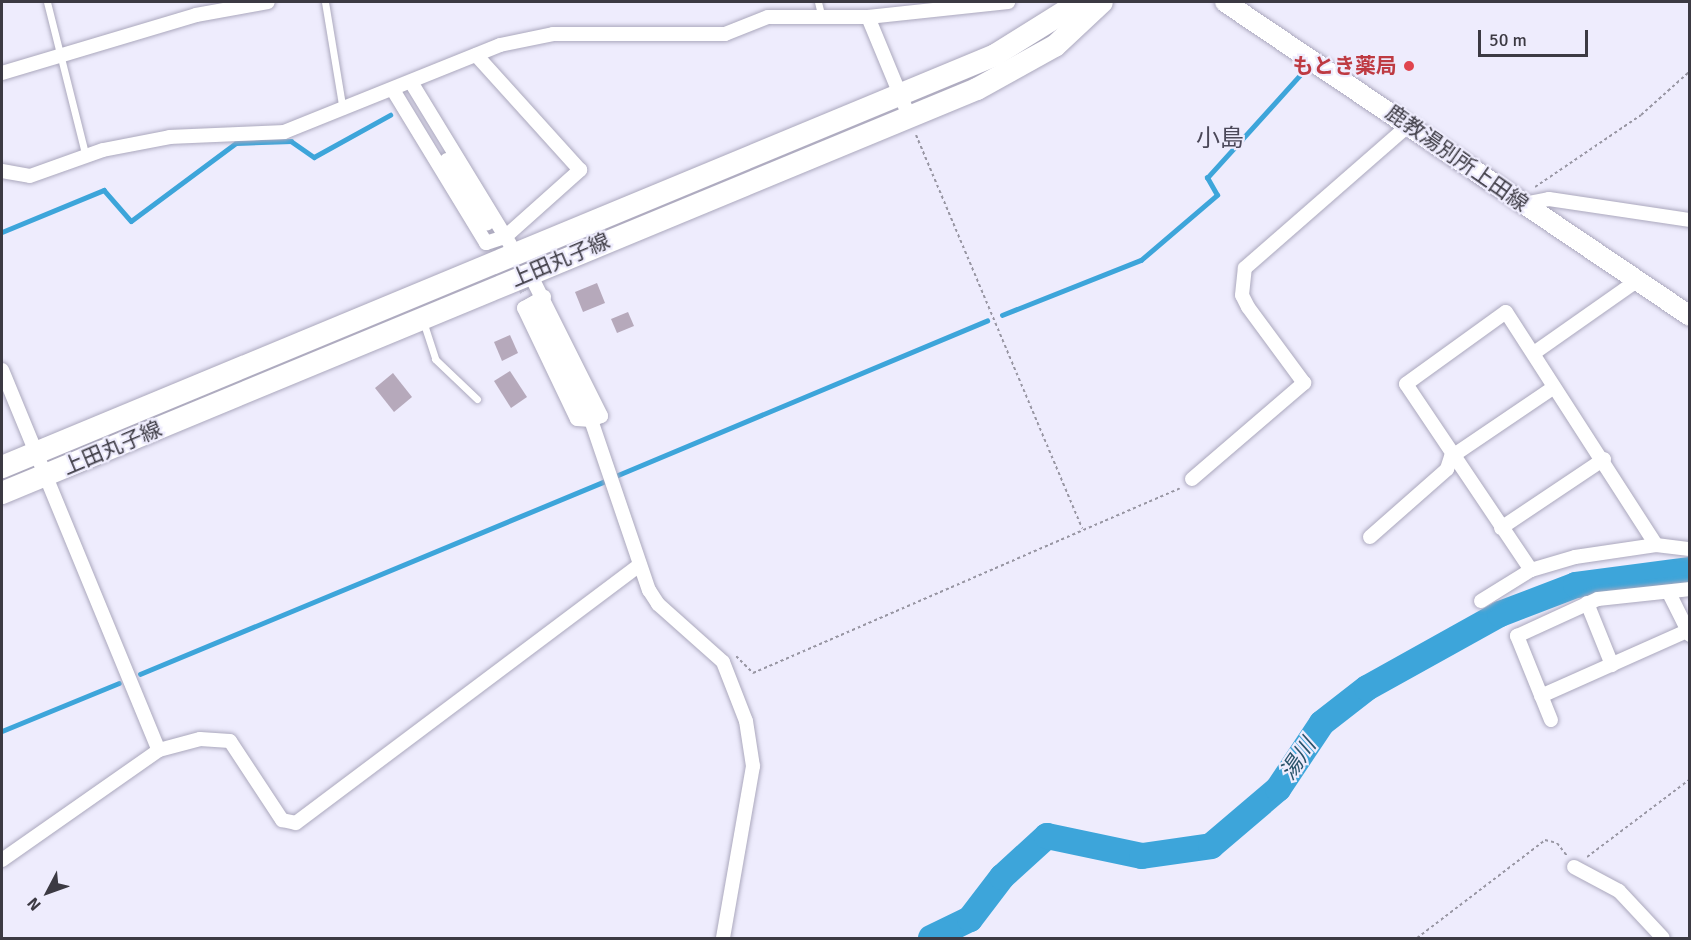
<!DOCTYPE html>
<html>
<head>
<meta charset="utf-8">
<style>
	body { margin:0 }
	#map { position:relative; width:1691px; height:940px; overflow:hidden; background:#eeecfd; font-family:Signika,"Noto Sans JP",sans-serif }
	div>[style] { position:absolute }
	.stream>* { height:4.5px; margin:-2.25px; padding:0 2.25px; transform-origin:2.25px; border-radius:2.25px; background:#3da5da }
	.river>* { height:26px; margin:-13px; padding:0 13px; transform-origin:13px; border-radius:13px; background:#3da5da }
	.building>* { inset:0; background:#b6a9bb }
	.minor-tunnel>* { height:14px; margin-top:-7px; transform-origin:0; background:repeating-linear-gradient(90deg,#cac8d8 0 14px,transparent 0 21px) }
	.path>* { height:2px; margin-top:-1px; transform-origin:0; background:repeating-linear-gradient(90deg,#9896a3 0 3px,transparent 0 6px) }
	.roads { filter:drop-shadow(0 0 2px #aba8bd) drop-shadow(0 0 2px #aba8bd) }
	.service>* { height:7px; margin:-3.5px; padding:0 3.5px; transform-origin:3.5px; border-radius:3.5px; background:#fff }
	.minor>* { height:14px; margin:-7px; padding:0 7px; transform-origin:7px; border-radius:7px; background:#fff }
	.secondary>* { height:20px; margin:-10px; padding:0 10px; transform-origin:10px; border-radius:10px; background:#fff }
	.primary>* { height:22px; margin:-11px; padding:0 11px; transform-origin:11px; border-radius:11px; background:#fff }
	.dots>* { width:16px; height:16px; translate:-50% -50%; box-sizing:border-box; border:3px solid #eeecfd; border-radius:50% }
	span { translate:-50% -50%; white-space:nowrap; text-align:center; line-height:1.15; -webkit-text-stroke:4.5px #eeecfd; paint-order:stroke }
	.health-label { font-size:21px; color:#be3a42; font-weight:700 }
	.right { translate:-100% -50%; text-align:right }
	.street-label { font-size:21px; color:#3c3a43 }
	.water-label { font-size:22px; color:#29536a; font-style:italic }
	.quarter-label { font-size:24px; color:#4b4859 }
	.frame { position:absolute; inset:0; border:3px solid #3c3a43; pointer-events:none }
	.north { position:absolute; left:18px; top:862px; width:60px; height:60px; -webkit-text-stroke:4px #eeecfd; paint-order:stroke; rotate:229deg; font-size:16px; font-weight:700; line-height:24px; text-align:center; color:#3c3a43 }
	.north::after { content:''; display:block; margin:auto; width:21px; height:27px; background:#3c3a43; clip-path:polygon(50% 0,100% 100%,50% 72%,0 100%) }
	.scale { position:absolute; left:1478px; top:30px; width:110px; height:27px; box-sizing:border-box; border:3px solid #3c3a43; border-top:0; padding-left:8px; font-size:18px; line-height:21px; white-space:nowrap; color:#3c3a43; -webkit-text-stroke:4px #eeecfd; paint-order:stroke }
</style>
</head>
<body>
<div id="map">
	<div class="stream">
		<div style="left:2px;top:232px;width:110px;rotate:-22.4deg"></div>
		<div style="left:104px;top:190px;width:41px;rotate:48.9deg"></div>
		<div style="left:131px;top:221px;width:131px;rotate:-36.6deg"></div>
		<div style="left:236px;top:143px;width:55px;rotate:-2.1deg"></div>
		<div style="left:291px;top:141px;width:28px;rotate:35deg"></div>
		<div style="left:314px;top:157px;width:87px;rotate:-28.9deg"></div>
		<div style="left:1002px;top:315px;width:149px;rotate:-21.6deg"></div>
		<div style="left:1141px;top:260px;width:100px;rotate:-40.5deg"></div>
		<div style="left:1217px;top:195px;width:20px;rotate:-120deg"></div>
		<div style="left:1207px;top:178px;width:142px;rotate:-47.9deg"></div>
		<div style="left:618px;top:475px;width:400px;rotate:-22.7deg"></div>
		<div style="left:140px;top:674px;width:501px;rotate:-22.52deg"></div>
		<div style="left:2px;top:731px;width:126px;rotate:-22.3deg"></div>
	</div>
	<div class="river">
		<div style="left:931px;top:938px;width:43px;rotate:-26deg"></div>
		<div style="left:970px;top:919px;width:53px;rotate:-52.7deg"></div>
		<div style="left:1002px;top:877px;width:61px;rotate:-42.3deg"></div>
		<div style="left:1047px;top:836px;width:97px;rotate:11.9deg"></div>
		<div style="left:1142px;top:856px;width:70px;rotate:-8.2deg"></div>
		<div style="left:1211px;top:846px;width:88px;rotate:-40.4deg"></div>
		<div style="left:1278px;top:789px;width:79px;rotate:-56.3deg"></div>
		<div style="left:1322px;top:723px;width:57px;rotate:-37.9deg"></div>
		<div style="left:1367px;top:688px;width:152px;rotate:-29.1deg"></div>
		<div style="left:1500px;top:614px;width:81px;rotate:-20.9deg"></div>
		<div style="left:1576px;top:585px;width:115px;rotate:-7.5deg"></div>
	</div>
	<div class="building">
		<div style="clip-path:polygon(597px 283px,605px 303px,583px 312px,575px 292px)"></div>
		<div style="clip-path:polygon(628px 312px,634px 326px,617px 333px,611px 319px)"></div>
		<div style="clip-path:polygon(510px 335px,518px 353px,502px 361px,494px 342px)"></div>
		<div style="clip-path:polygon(510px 371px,527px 397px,511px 408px,494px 381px)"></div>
		<div style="clip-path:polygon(393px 373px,412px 397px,394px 412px,375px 388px)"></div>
	</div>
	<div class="minor-tunnel">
		<div style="left:487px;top:224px;width:98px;rotate:59.2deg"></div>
	</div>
	<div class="path">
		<div style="left:916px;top:135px;width:427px;rotate:67.1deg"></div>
		<div style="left:1535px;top:187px;width:128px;rotate:-34.2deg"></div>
		<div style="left:1641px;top:115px;width:66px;rotate:-41.9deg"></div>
		<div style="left:736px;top:656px;width:24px;rotate:45deg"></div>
		<div style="left:753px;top:673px;width:465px;rotate:-23.4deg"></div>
		<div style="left:1587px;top:857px;width:129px;rotate:-37.1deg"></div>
		<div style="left:1417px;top:938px;width:161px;rotate:-37.4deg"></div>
		<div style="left:1545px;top:840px;width:12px;rotate:14deg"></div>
		<div style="left:1557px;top:843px;width:16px;rotate:52deg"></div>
	</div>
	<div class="roads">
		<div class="service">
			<div style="left:47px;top:2px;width:160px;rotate:75.9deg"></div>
			<div style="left:325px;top:2px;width:110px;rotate:80.6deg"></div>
			<div style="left:818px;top:2px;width:16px;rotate:76deg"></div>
			<div style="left:423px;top:321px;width:40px;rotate:72deg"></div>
			<div style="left:435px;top:359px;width:58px;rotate:43.6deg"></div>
		</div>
		<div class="minor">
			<div style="left:868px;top:17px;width:107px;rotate:67.5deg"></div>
			<div style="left:2px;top:73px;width:202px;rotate:-16.6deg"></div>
			<div style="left:196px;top:15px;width:73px;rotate:-10.2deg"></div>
			<div style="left:411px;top:82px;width:190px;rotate:58.6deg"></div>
			<div style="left:393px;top:90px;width:179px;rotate:58.7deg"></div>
			<div style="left:486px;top:243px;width:20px;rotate:-18deg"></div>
			<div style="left:505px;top:237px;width:101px;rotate:-41.8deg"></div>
			<div style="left:580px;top:170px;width:155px;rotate:-132.1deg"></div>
			<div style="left:447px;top:160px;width:75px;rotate:58deg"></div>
			<div style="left:2px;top:171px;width:28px;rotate:10deg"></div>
			<div style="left:30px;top:176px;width:77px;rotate:-19.6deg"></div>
			<div style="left:103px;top:150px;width:68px;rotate:-11deg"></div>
			<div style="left:170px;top:137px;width:114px;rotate:-2.5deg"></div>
			<div style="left:284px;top:132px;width:233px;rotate:-21.9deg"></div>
			<div style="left:500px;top:45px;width:54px;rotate:-11.7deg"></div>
			<div style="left:553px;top:34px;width:172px"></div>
			<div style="left:725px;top:34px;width:46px;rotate:-21.6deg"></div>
			<div style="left:768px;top:17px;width:100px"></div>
			<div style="left:868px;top:17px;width:141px;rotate:-6.1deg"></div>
			<div style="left:1523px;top:204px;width:26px;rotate:-11deg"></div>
			<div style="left:1549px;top:199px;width:143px;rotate:8.5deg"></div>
			<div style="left:529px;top:272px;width:161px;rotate:63.4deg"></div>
			<div style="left:601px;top:416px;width:11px;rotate:158deg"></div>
			<div style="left:591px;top:420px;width:180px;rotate:71.2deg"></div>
			<div style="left:649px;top:590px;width:17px;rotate:57deg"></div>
			<div style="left:658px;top:604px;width:87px;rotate:41.7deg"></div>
			<div style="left:723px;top:662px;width:63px;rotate:68.7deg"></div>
			<div style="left:746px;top:721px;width:46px;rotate:81.2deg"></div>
			<div style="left:753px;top:766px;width:175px;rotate:99.9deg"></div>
			<div style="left:537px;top:308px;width:124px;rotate:64.3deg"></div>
			<div style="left:591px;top:420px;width:14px;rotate:-176deg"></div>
			<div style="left:577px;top:419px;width:123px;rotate:-115.5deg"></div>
			<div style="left:524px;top:308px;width:23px;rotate:-29deg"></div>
			<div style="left:1534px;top:353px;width:127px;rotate:-35.1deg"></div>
			<div style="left:2px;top:370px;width:411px;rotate:67.6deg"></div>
			<div style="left:1192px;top:479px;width:148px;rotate:-40.6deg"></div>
			<div style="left:1304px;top:383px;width:94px;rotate:-126.4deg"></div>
			<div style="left:1248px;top:307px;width:13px;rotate:-117deg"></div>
			<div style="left:1242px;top:295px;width:27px;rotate:-84deg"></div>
			<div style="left:1245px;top:268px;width:218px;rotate:-41.1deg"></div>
			<div style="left:1501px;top:528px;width:124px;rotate:-33.8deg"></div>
			<div style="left:1370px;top:537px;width:103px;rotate:-41.4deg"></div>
			<div style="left:1447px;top:469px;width:13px;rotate:-72deg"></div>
			<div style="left:1451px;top:457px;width:123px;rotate:-34.1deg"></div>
			<div style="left:1531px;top:570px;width:224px;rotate:-123.9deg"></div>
			<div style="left:1406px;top:384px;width:123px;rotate:-35.8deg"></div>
			<div style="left:1506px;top:312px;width:277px;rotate:57.2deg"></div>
			<div style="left:1669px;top:593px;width:47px;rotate:63.4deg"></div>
			<div style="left:1481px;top:601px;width:59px;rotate:-31.8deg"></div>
			<div style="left:1531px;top:570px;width:46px;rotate:-16.5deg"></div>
			<div style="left:1575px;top:557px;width:82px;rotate:-8.4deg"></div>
			<div style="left:1656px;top:545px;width:34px;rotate:7deg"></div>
			<div style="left:1587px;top:603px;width:67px;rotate:68deg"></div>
			<div style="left:1541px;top:696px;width:160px;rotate:-24deg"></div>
			<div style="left:1551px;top:720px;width:91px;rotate:-112deg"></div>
			<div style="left:1517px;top:636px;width:89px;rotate:-24.6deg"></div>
			<div style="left:1598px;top:599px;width:93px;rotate:-6.2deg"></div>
			<div style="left:2px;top:860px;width:192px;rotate:-35deg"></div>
			<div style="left:159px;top:750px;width:42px;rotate:-15deg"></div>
			<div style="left:200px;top:739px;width:30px;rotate:4deg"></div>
			<div style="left:230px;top:741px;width:95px;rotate:56.6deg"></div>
			<div style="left:282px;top:820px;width:14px;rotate:12deg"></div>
			<div style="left:296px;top:823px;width:429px;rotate:-36.9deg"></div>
			<div style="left:1574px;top:867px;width:51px;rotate:28.1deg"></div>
			<div style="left:1619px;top:891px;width:64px;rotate:46.9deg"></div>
		</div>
		<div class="secondary">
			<div style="left:1225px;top:2px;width:561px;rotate:34.03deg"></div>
		</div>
		<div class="primary">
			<div style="left:2px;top:467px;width:1075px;rotate:-22.53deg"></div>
			<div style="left:995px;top:55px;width:100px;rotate:-31.9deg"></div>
			<div style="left:2px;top:493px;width:1055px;rotate:-22.51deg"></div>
			<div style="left:977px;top:89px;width:89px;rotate:-28.9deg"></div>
			<div style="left:1055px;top:46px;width:64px;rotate:-43.1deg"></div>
		</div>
	</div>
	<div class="dots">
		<div style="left:1409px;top:66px;background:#e0444e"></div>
	</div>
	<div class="health-label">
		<span class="right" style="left:1397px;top:66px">もとき薬局</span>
	</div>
	<div class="street-label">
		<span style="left:1457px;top:158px;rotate:35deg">鹿教湯別所上田線</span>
		<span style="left:560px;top:260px;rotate:-23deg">上田丸子線</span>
		<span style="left:112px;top:448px;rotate:-23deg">上田丸子線</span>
	</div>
	<div class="water-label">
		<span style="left:1298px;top:759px;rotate:-56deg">湯川</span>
	</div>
	<div class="quarter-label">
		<span style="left:1220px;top:139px">小島</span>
	</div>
	<div class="frame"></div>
	<div class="north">N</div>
	<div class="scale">50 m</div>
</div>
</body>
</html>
